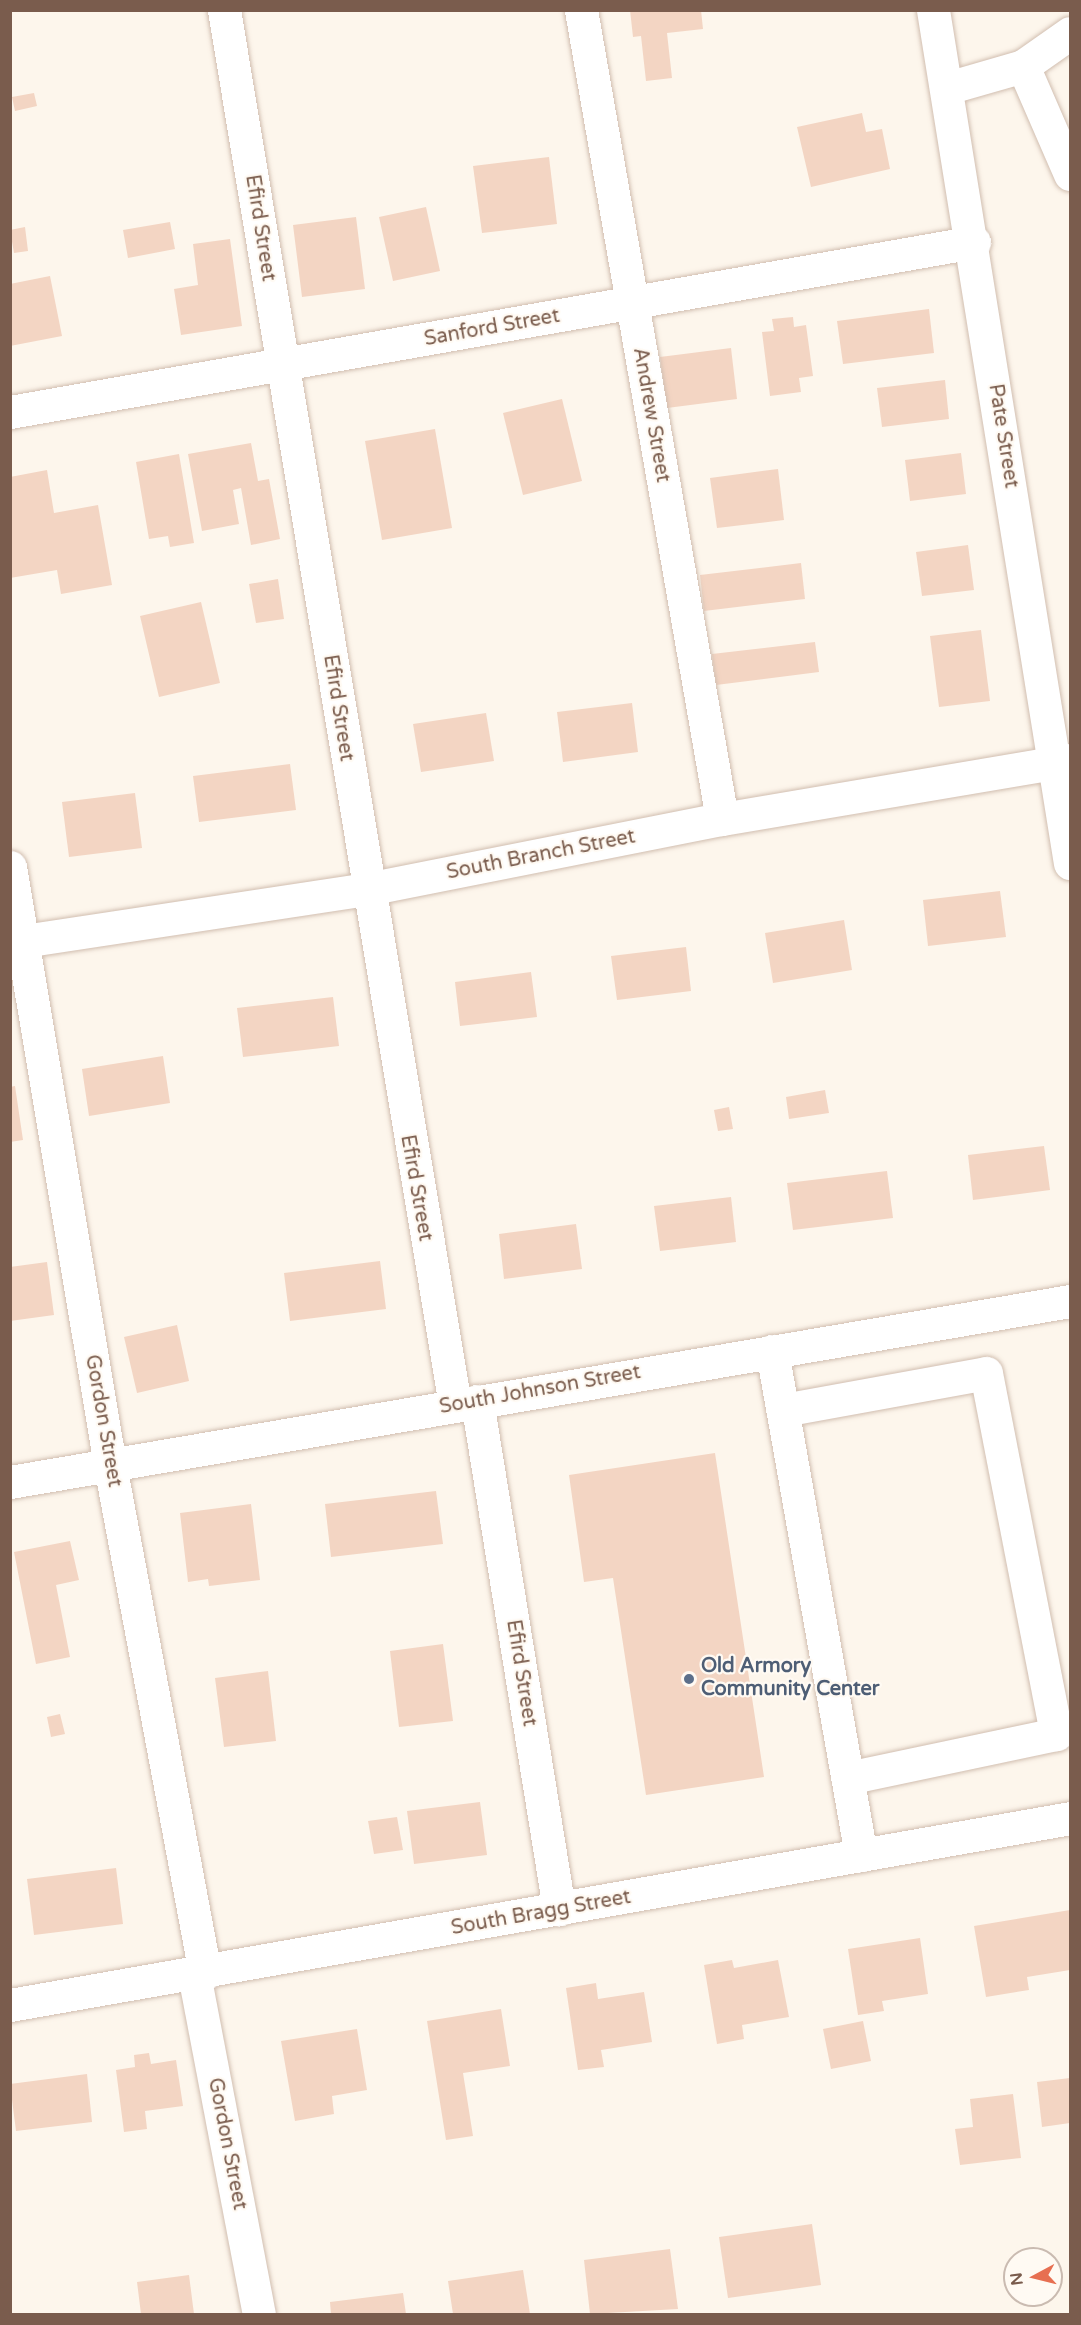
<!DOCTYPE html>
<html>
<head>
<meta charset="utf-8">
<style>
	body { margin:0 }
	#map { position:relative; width:1081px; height:2325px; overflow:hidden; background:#fdf6ec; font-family:"Varela Round",sans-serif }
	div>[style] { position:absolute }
	.building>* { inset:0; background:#f3d5c3 }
	.roads { filter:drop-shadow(0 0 2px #d1beb0) drop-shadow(0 0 2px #d1beb0) }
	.minor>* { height:33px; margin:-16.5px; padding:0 16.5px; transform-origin:16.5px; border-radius:16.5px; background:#fff }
	.dots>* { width:16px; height:16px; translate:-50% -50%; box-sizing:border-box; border:3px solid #fffaf3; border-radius:50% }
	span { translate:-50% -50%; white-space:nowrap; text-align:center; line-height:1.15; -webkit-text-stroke:4.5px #fffaf3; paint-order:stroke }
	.street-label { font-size:20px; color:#7a5c4d }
	.service-label { font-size:20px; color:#4e5e75; font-weight:700 }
	.left { translate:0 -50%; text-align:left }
	.frame { position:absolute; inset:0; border:12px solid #7a5c4d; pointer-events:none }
	.north { position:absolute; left:1003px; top:2247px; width:60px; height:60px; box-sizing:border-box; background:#fffaf3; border:2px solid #cabbb1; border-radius:50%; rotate:263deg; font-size:16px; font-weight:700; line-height:24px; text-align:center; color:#7a5c4d }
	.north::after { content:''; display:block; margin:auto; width:21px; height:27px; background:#e76f51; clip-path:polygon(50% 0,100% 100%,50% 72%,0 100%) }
</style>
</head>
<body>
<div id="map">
	<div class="building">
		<div style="clip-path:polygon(630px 10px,701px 10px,703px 29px,667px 33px,672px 78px,646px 81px,641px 36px,633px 37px)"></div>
		<div style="clip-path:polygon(34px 93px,37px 106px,15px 111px,12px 97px)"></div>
		<div style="clip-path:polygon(862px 113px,866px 132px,882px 129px,890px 169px,811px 187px,797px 127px)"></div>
		<div style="clip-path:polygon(549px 157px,557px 224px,482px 233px,473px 166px)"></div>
		<div style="clip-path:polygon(426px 207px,440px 271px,393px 281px,379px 217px)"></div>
		<div style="clip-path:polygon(356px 217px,365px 289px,302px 297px,293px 225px)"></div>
		<div style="clip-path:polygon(170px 222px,175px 249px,128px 258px,123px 230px)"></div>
		<div style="clip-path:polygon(25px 227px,28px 251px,14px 253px,10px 230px)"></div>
		<div style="clip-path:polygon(230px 239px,242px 326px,181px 335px,174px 289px,198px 285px,193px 244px)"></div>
		<div style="clip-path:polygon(50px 276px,62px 336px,10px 346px,10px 284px)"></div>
		<div style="clip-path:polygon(929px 309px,934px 353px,843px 364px,837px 321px)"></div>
		<div style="clip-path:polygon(793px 317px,794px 327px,806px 325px,813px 376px,799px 378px,801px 392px,770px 396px,762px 332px,774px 331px,772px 319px)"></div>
		<div style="clip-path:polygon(731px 348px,737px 399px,667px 408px,660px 357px)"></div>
		<div style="clip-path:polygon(945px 380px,949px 419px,882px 427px,877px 388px)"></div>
		<div style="clip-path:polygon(562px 399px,582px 481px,523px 495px,503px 413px)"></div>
		<div style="clip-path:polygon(435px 429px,452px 528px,382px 540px,365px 441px)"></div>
		<div style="clip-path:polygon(251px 443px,258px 481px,269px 479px,280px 539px,251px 545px,241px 488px,233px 490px,239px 524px,202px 531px,188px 454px)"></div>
		<div style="clip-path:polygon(961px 453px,966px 494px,910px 501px,905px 460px)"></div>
		<div style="clip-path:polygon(179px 454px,194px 543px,170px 547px,168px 536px,149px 539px,136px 462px)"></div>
		<div style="clip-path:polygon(778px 469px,784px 520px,717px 528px,710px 478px)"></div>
		<div style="clip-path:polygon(47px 470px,54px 513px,98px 505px,112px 585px,61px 594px,57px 570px,10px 578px,10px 477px)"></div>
		<div style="clip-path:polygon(968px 545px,974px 590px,922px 596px,916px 552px)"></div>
		<div style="clip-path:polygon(801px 563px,805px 599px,704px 611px,700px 575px)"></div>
		<div style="clip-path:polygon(278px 579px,284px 619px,256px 623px,249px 584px)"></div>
		<div style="clip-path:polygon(201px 602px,220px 683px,159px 697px,140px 616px)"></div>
		<div style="clip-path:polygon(981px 630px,990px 701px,939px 707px,930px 636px)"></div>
		<div style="clip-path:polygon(815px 642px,819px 672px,716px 685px,712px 654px)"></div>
		<div style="clip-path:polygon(632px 703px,638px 752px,563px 762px,557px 712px)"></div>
		<div style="clip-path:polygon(486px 713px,494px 761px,421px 772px,413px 724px)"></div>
		<div style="clip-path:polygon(290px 764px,296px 810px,199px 822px,193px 776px)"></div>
		<div style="clip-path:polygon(135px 793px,142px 848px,69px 857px,62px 802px)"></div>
		<div style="clip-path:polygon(1000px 891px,1006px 937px,928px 946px,923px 900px)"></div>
		<div style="clip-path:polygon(844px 920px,852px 970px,773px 983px,765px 933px)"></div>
		<div style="clip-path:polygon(686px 947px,691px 991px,617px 1000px,611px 956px)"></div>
		<div style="clip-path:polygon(531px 972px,537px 1017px,460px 1026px,455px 982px)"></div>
		<div style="clip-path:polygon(333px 997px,339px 1046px,243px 1057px,237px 1008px)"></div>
		<div style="clip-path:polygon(163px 1056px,170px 1103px,89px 1116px,82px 1069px)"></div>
		<div style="clip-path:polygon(15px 1086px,23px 1140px,10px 1142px,10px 1087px)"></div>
		<div style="clip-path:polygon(825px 1090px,829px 1113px,789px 1119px,786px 1097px)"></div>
		<div style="clip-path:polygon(729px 1107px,733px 1129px,718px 1131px,714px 1110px)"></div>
		<div style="clip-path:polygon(1044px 1146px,1050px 1190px,973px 1200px,968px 1155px)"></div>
		<div style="clip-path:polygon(887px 1171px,893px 1218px,793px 1230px,787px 1183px)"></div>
		<div style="clip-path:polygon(731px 1197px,736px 1242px,660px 1251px,654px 1206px)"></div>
		<div style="clip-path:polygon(576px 1224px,582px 1269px,504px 1279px,499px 1234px)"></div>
		<div style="clip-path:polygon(380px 1261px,386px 1309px,290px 1321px,284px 1273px)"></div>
		<div style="clip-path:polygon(47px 1262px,54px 1315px,10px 1321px,10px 1267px)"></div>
		<div style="clip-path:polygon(177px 1325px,189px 1381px,137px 1393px,124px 1337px)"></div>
		<div style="clip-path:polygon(715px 1453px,764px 1777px,646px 1795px,613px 1578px,584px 1582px,569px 1475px)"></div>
		<div style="clip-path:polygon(436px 1491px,443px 1544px,331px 1557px,325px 1504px)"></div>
		<div style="clip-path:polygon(251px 1504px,260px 1580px,209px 1586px,208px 1579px,188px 1582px,180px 1513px)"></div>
		<div style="clip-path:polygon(70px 1541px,79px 1580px,56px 1585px,70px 1657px,36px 1664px,14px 1552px)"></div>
		<div style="clip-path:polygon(443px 1644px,453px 1721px,399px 1727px,390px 1651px)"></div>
		<div style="clip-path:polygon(268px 1671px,276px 1741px,224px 1747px,215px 1678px)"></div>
		<div style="clip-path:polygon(60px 1714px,65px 1734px,51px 1737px,47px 1717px)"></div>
		<div style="clip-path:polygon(480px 1802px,487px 1855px,414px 1864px,407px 1811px)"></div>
		<div style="clip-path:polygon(397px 1817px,403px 1850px,374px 1854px,368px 1821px)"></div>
		<div style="clip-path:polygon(116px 1868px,123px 1924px,34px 1935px,27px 1879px)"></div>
		<div style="clip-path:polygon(1070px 1910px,1070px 1970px,1027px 1977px,1029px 1990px,986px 1997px,974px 1926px)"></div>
		<div style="clip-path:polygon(920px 1938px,928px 1994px,882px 2001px,884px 2011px,858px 2015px,848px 1949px)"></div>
		<div style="clip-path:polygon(732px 1960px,734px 1968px,778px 1960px,789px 2017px,742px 2025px,744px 2039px,717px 2044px,704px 1965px)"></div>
		<div style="clip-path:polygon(596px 1983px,598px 1999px,644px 1992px,652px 2042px,601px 2050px,604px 2067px,578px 2070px,566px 1988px)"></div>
		<div style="clip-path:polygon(501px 2009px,510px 2066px,463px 2073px,473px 2136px,446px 2140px,427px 2021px)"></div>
		<div style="clip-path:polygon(863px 2021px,871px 2061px,831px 2069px,823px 2029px)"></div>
		<div style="clip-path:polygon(357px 2029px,367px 2090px,332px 2096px,334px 2114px,295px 2121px,281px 2041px)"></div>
		<div style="clip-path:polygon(149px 2053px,151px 2064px,176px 2060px,183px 2106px,145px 2111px,147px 2129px,124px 2132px,116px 2070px,135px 2067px,134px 2055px)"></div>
		<div style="clip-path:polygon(87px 2074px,92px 2122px,16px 2131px,10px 2084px)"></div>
		<div style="clip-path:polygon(1070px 2078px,1070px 2123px,1042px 2127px,1037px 2082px)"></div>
		<div style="clip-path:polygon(1013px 2094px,1021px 2158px,960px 2165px,955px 2129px,973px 2127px,970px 2099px)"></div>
		<div style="clip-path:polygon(812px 2224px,821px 2285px,728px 2298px,719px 2237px)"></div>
		<div style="clip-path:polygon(670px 2249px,678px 2309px,590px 2314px,584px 2260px)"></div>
		<div style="clip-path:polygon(523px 2270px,530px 2314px,453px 2314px,448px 2281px)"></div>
		<div style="clip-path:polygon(189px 2275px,194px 2314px,141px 2314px,137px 2282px)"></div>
		<div style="clip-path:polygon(403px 2293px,406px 2314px,331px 2314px,330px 2302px)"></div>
	</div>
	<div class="roads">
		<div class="minor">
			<div style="left:224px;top:10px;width:1414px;rotate:80.6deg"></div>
			<div style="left:581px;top:10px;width:821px;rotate:80.11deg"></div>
			<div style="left:933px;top:10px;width:864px;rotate:80.88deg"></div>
			<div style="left:1023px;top:66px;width:118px;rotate:66.5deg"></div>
			<div style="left:947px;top:88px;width:79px;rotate:-16.1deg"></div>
			<div style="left:1023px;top:66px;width:57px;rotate:-35.1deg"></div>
			<div style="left:10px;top:412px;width:979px;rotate:-10deg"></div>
			<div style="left:10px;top:867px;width:606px;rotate:80.51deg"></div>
			<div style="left:110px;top:1465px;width:517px;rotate:79.41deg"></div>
			<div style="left:10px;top:943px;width:361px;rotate:-8.6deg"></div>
			<div style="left:367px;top:889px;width:362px;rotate:-11.2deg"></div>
			<div style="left:722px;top:819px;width:353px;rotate:-9.6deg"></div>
			<div style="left:772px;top:1351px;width:512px;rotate:79.99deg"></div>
			<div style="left:477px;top:1401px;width:515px;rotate:80.83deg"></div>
			<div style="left:783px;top:1410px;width:206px;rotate:-10.3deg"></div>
			<div style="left:986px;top:1373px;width:368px;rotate:79deg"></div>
			<div style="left:1056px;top:1734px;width:213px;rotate:168.1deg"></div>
			<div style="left:10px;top:1482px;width:1075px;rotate:-9.69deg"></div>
			<div style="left:194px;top:1974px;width:346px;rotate:79.2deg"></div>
			<div style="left:10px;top:2005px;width:1076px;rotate:-10deg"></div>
		</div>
	</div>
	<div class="dots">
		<div style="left:689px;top:1679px;background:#5c6f8a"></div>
	</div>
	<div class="street-label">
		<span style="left:260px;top:228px;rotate:81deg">Efird Street</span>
		<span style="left:492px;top:328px;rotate:-10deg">Sanford Street</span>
		<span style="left:651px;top:415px;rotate:80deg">Andrew Street</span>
		<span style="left:1003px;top:436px;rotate:81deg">Pate Street</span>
		<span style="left:338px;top:708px;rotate:81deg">Efird Street</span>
		<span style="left:541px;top:855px;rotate:-11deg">South Branch Street</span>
		<span style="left:416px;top:1188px;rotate:80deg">Efird Street</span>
		<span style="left:540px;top:1390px;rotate:-10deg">South Johnson Street</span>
		<span style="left:103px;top:1421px;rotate:80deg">Gordon Street</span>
		<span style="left:521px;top:1673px;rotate:81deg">Efird Street</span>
		<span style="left:541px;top:1913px;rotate:-10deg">South Bragg Street</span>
		<span style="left:227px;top:2144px;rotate:79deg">Gordon Street</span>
	</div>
	<div class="service-label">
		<span class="left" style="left:701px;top:1678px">Old Armory<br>Community Center</span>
	</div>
	<div class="frame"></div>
	<div class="north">N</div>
</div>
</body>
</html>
